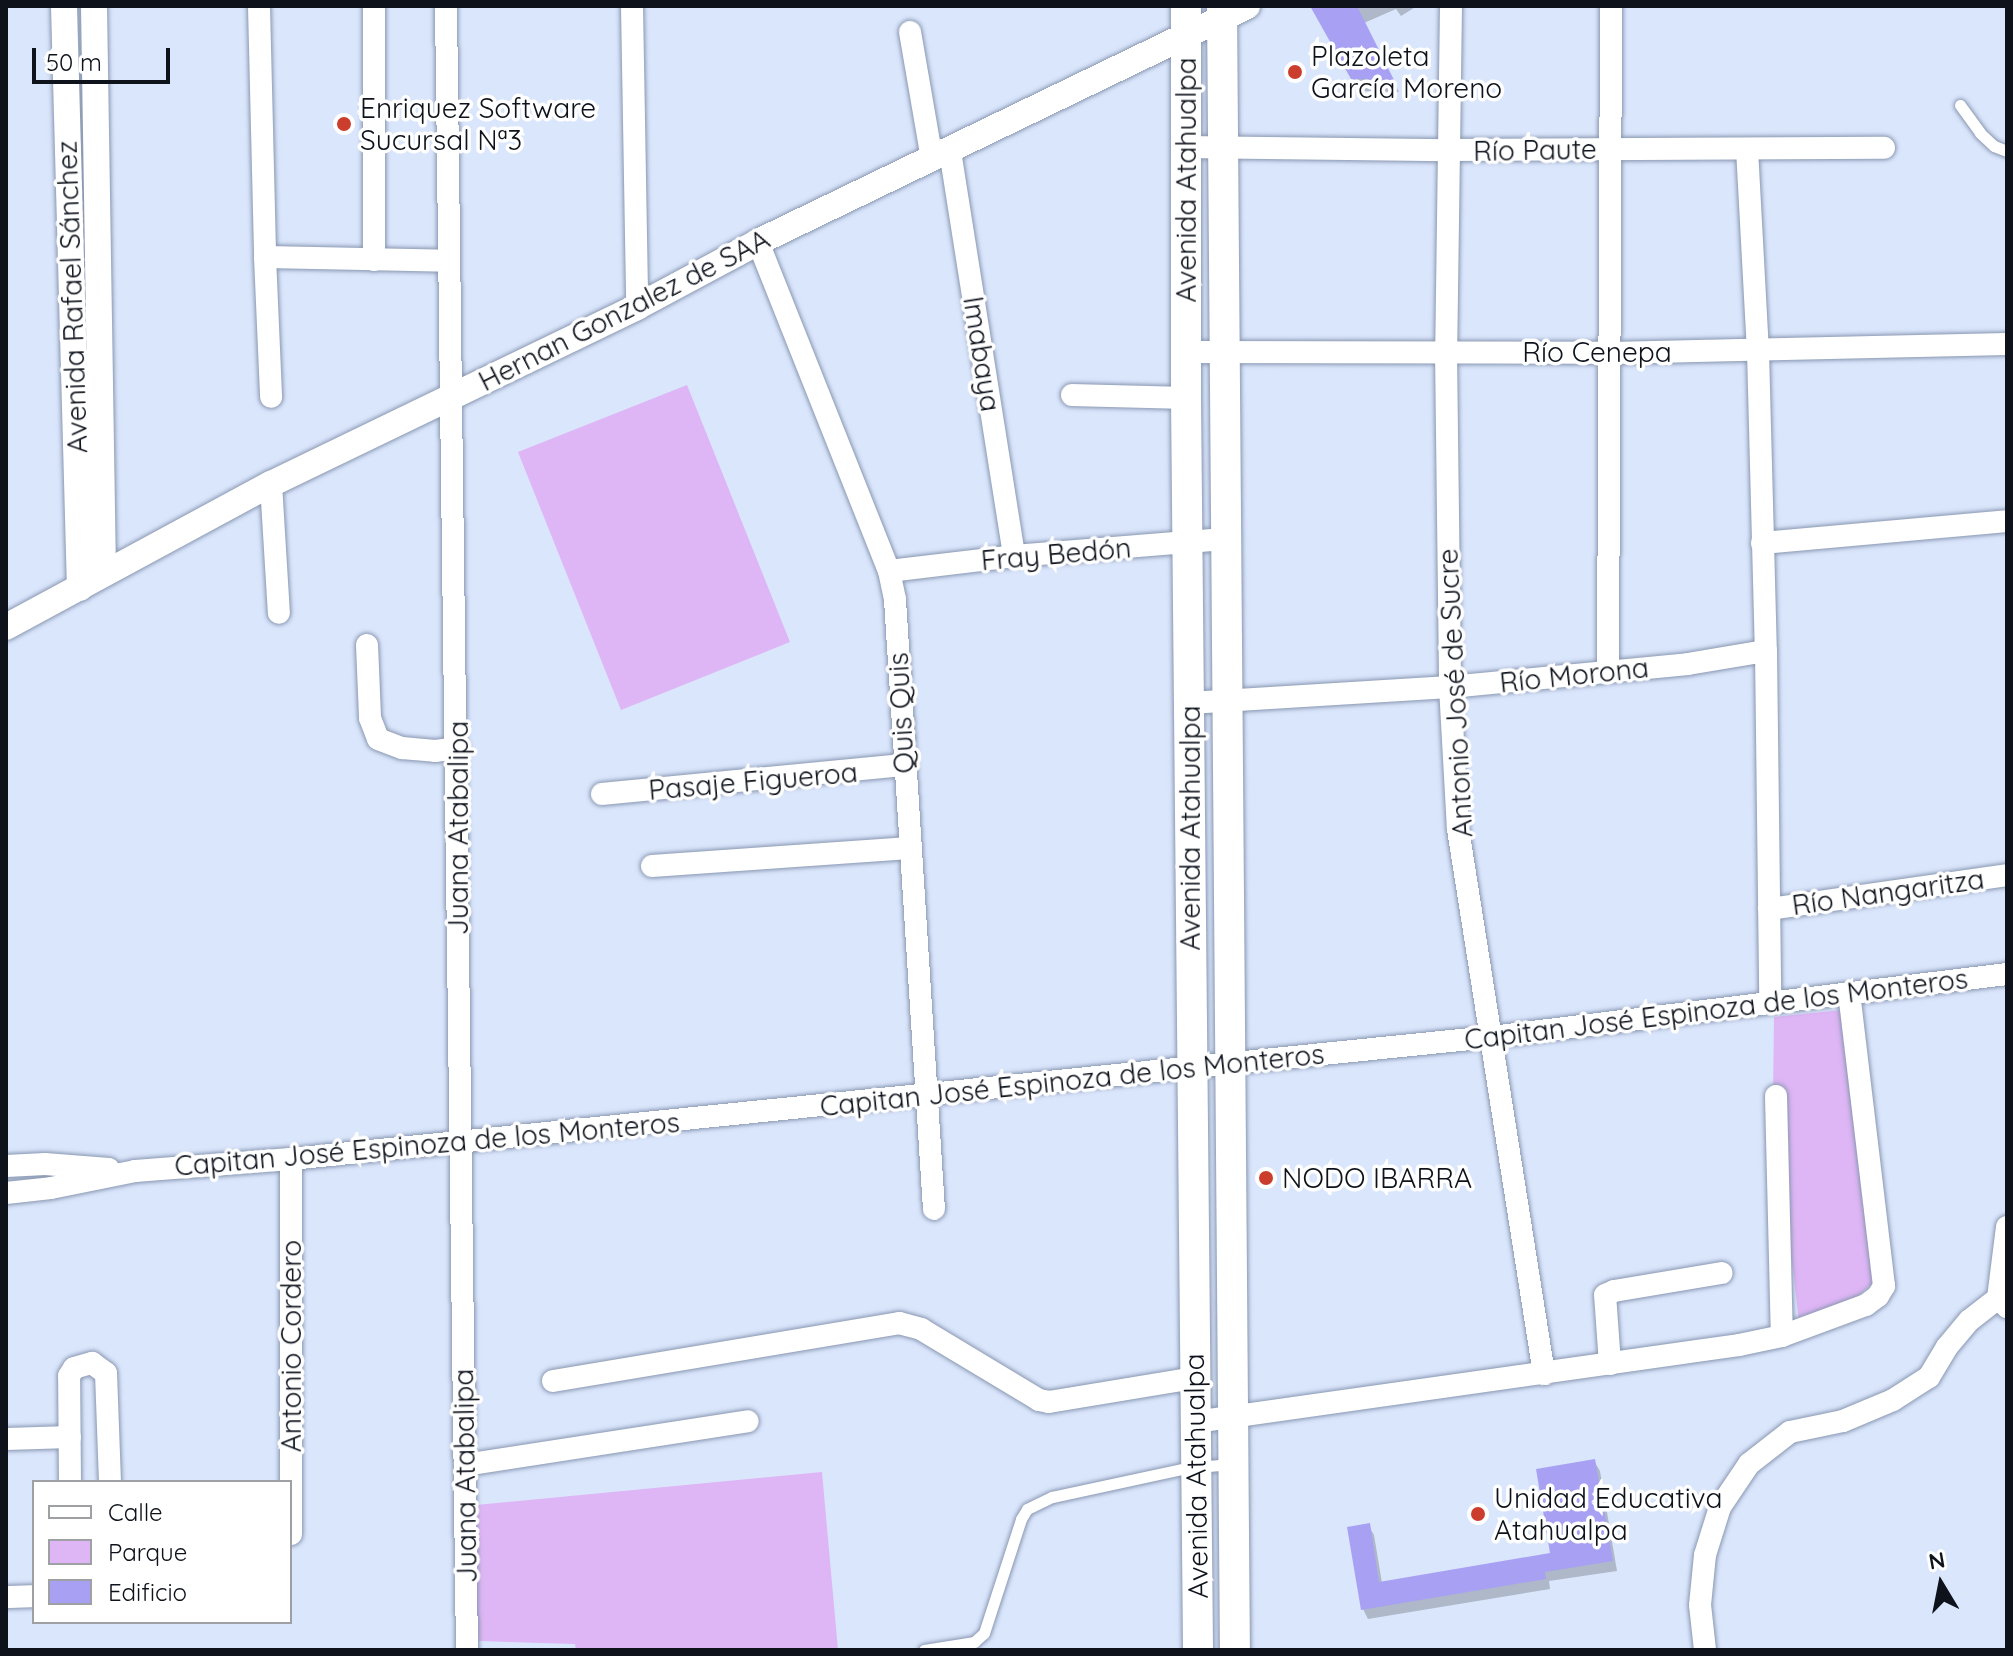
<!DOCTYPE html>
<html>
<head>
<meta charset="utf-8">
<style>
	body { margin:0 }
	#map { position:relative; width:2013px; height:1656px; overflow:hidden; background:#dae6fc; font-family:Quicksand,sans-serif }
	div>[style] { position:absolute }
	.green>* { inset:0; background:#deb5f5 }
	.shadow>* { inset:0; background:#0003 }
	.building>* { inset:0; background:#a8a0f3 }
	.roads { filter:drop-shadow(0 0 2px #8997b1) drop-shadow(0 0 2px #8997b1) }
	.service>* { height:11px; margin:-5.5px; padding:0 5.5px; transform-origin:5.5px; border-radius:5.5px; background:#fff }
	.minor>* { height:22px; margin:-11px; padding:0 11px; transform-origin:11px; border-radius:11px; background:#fff }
	.tertiary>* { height:26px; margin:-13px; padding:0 13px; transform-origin:13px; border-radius:13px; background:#fff }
	.secondary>* { height:30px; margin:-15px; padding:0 15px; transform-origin:15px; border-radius:15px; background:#fff }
	.dots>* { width:22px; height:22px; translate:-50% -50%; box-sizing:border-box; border:4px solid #fff; border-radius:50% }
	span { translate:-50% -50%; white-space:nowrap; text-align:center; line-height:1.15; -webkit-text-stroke:7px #fff; paint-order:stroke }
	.poi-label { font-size:28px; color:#0d121b }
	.left { translate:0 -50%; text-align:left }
	.street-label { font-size:28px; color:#0d121b }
	.frame { position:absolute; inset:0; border:8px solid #0d121b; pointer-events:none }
	.legend { position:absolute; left:32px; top:1480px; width:260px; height:144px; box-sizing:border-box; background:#fff; border:2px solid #9ea0a4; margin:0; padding:10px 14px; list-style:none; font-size:24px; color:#0d121b }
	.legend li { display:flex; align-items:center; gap:16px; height:40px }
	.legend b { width:40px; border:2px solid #9ea0a4 }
	.north { position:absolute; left:1901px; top:1544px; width:80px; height:80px; -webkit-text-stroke:6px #fff; paint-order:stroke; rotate:350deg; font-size:22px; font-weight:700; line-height:32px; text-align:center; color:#0d121b }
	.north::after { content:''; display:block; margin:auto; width:28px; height:36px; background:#0d121b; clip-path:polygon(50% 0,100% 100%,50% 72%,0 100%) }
	.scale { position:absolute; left:32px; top:48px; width:138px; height:36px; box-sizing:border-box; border:4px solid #0d121b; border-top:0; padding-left:10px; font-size:24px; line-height:28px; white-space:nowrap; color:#0d121b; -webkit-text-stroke:6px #fff; paint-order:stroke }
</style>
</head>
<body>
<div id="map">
	<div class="green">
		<div style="clip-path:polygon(687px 385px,790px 642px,621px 710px,518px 452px)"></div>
		<div style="clip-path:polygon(1842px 1010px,1873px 1283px,1847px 1305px,1799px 1322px,1773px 1100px,1774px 1017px)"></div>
		<div style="clip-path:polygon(822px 1472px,838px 1650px,576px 1650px,575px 1644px,479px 1641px,466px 1506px)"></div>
	</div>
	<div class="shadow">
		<div style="clip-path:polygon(1312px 6px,1417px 6px,1401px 16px,1396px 9px,1364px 23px,1399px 92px,1360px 91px)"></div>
		<div style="clip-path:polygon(1594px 1461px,1600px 1471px,1617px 1571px,1549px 1581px,1550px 1589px,1368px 1619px,1363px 1609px,1368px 1525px,1374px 1535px,1382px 1583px,1553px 1554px)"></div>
	</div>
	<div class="building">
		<div style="clip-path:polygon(1310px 6px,1357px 6px,1394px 80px,1351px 79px)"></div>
		<div style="clip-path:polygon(1595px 1459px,1613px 1561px,1545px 1572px,1546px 1579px,1361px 1610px,1347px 1527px,1370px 1523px,1379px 1582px,1550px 1553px,1536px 1469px)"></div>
	</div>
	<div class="roads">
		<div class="service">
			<div style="left:1960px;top:105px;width:34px;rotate:54deg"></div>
			<div style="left:1980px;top:133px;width:19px;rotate:43deg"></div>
			<div style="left:1994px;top:146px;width:14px;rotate:21deg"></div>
			<div style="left:924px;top:1650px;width:51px;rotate:-9.1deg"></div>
			<div style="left:974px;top:1642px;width:13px;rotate:-42deg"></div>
			<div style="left:984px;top:1633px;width:120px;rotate:-72deg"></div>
			<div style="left:1021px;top:1519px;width:12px;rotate:-59deg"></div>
			<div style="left:1027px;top:1509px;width:28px;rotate:-26deg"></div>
			<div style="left:1052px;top:1497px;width:137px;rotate:-12.2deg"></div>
			<div style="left:1186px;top:1468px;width:45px;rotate:-5.1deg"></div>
		</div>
		<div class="minor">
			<div style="left:259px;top:6px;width:251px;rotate:88.6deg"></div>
			<div style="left:265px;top:257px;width:184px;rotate:1.2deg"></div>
			<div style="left:446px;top:6px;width:1644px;rotate:89.27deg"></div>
			<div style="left:632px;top:6px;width:301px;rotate:89deg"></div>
			<div style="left:1451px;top:6px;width:345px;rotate:90.8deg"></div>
			<div style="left:1446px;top:351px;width:336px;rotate:89.3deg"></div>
			<div style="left:1450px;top:687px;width:142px;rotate:86.8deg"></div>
			<div style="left:1458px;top:829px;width:552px;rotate:81.03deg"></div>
			<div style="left:910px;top:32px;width:129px;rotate:80.2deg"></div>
			<div style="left:1185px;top:147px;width:264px;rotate:0.7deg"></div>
			<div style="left:1449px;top:150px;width:435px;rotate:-0.3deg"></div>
			<div style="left:1747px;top:149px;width:202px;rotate:86.9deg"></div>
			<div style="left:1758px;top:351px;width:300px;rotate:88.5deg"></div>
			<div style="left:1766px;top:651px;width:352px;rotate:89.3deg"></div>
			<div style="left:950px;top:151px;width:410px;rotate:81deg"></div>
			<div style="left:758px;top:242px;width:354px;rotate:68.3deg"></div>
			<div style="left:889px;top:571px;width:30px;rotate:78deg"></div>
			<div style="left:895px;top:600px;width:610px;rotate:86.34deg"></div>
			<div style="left:265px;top:257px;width:140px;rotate:87.5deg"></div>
			<div style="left:374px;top:260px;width:254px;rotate:-90deg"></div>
			<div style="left:1187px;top:352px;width:424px;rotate:0.1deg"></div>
			<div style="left:1611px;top:353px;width:396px;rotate:-1.3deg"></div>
			<div style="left:1072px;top:395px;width:114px;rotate:1.5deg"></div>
			<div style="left:271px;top:484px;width:129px;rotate:86.5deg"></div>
			<div style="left:1762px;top:543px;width:246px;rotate:-5.1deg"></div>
			<div style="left:889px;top:571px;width:126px;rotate:-6.8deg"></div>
			<div style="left:1014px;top:556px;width:211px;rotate:-4.6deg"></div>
			<div style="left:367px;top:645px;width:73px;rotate:87.6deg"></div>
			<div style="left:370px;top:718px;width:22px;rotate:69deg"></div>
			<div style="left:378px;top:739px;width:26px;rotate:21deg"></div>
			<div style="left:402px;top:748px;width:33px;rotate:5deg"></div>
			<div style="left:435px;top:751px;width:23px;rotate:-7deg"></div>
			<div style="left:1608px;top:671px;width:665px;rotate:-89.74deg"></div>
			<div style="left:1189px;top:703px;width:261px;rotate:-3.5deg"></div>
			<div style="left:1450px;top:687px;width:239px;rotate:-5.5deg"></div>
			<div style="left:1688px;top:664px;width:79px;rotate:-9.5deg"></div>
			<div style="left:602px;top:794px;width:302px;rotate:-5.5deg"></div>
			<div style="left:652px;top:866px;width:258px;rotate:-4deg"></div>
			<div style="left:1769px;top:909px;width:240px;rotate:-8.1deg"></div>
			<div style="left:1776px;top:1096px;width:240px;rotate:88.6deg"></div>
			<div style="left:291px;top:1159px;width:375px;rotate:90deg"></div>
			<div style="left:6px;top:1166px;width:39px;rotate:-3deg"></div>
			<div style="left:45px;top:1164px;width:64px;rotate:4.5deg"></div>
			<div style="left:6px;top:1193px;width:45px;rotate:-6.3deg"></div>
			<div style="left:51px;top:1188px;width:86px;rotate:-11.4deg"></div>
			<div style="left:135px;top:1171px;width:156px;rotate:-4.4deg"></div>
			<div style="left:291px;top:1159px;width:1206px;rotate:-5.81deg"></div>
			<div style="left:1491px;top:1037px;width:520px;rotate:-6.96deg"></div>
			<div style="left:2007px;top:1227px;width:72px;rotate:97.2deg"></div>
			<div style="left:1998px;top:1298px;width:13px;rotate:45deg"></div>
			<div style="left:1610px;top:1364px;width:69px;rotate:-94.1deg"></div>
			<div style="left:1605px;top:1295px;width:10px;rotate:-24deg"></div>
			<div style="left:1614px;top:1291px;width:109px;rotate:-9.5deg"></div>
			<div style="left:553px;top:1381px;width:351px;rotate:-9.5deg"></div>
			<div style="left:899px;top:1323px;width:23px;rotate:15deg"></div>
			<div style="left:921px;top:1329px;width:138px;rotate:31deg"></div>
			<div style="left:1039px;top:1400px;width:10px;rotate:11deg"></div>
			<div style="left:1049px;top:1402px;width:147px;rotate:-9.4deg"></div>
			<div style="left:1195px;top:1422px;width:549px;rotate:-8.06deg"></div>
			<div style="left:1739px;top:1345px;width:44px;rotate:-11.8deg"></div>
			<div style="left:1782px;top:1336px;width:90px;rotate:-20.3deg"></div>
			<div style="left:1866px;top:1305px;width:15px;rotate:-37deg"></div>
			<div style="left:1878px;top:1296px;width:12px;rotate:-59deg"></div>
			<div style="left:1884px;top:1286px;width:295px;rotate:-96.8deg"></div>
			<div style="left:6px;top:1439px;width:64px;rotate:-1.8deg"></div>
			<div style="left:465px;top:1465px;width:286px;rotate:-8.8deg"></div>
			<div style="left:70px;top:1482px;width:106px;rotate:-90.5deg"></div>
			<div style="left:69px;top:1376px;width:9px;rotate:-58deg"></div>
			<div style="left:74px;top:1368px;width:19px;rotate:-16deg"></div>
			<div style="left:92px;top:1363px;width:17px;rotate:36deg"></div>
			<div style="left:106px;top:1373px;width:109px;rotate:87.9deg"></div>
			<div style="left:6px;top:1597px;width:28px;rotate:-2deg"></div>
			<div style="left:1705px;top:1650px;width:45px;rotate:-96.3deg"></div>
			<div style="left:1700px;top:1605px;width:50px;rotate:-84.3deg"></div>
			<div style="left:1705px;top:1555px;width:50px;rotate:-72.6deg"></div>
			<div style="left:1720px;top:1507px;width:52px;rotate:-56deg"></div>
			<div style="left:1749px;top:1464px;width:52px;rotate:-38deg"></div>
			<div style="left:1790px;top:1432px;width:54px;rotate:-11.7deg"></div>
			<div style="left:1843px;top:1421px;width:54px;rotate:-22.8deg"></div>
			<div style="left:1893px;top:1400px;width:43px;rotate:-32.6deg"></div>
			<div style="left:1929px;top:1377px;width:35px;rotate:-59deg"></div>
			<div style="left:1947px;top:1347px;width:35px;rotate:-50deg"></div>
			<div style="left:1970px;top:1320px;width:36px;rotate:-38deg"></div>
		</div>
		<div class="tertiary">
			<div style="left:64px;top:6px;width:582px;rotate:88.43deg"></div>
			<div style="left:94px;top:6px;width:567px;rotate:89.09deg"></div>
			<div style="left:6px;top:627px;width:301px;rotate:-28.4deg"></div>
			<div style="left:271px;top:484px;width:407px;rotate:-25.8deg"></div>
			<div style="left:637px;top:307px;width:137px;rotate:-28.2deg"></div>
			<div style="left:758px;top:242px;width:543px;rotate:-25.76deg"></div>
		</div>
		<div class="secondary">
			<div style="left:1186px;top:6px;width:392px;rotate:90deg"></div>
			<div style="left:1186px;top:398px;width:1252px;rotate:89.45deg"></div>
			<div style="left:1222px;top:6px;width:1644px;rotate:89.55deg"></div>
		</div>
	</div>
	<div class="dots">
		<div style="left:1295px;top:72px;background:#cb3e2e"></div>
		<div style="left:344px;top:124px;background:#cb3e2e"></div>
		<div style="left:1266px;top:1178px;background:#cb3e2e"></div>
		<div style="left:1478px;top:1514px;background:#cb3e2e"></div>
	</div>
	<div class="poi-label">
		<span class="left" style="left:1311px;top:72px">Plazoleta<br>García Moreno</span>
		<span class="left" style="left:360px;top:124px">Enriquez Software<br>Sucursal Nª3</span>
		<span class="left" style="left:1282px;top:1178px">NODO IBARRA</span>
		<span class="left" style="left:1494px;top:1514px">Unidad Educativa<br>Atahualpa</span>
	</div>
	<div class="street-label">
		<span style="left:1535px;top:150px;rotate:-1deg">Río Paute</span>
		<span style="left:1186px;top:180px;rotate:-90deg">Avenida Atahualpa</span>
		<span style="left:72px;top:297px;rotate:-92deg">Avenida Rafael Sánchez</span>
		<span style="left:624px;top:310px;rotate:-27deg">Hernan Gonzalez de SAA</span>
		<span style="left:1597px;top:352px">Río Cenepa</span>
		<span style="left:982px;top:354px;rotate:81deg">Imabaya</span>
		<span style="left:1056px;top:554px;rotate:-5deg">Fray Bedón</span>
		<span style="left:1574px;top:675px;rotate:-6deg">Río Morona</span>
		<span style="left:1455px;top:693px;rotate:-93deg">Antonio José de Sucre</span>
		<span style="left:901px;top:713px;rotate:-93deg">Quis Quis</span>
		<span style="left:753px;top:781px;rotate:-5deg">Pasaje Figueroa</span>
		<span style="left:458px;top:828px;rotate:-90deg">Juana Atabalipa</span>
		<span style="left:1190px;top:828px;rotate:-90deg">Avenida Atahualpa</span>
		<span style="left:1888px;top:892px;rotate:-8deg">Río Nangaritza</span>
		<span style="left:1716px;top:1009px;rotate:-7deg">Capitan José Espinoza de los Monteros</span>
		<span style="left:1072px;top:1080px;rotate:-6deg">Capitan José Espinoza de los Monteros</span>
		<span style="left:427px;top:1144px;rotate:-5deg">Capitan José Espinoza de los Monteros</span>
		<span style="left:291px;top:1346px;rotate:-90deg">Antonio Cordero</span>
		<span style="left:465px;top:1476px;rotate:-91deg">Juana Atabalipa</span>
		<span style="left:1196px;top:1476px;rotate:-91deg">Avenida Atahualpa</span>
	</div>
	<div class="frame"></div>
	<ul class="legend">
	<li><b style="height:10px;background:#fff"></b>Calle</li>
	<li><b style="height:22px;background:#deb5f5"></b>Parque</li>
	<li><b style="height:22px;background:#a8a0f3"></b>Edificio</li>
	</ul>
	<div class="north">N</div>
	<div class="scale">50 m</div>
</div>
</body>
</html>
